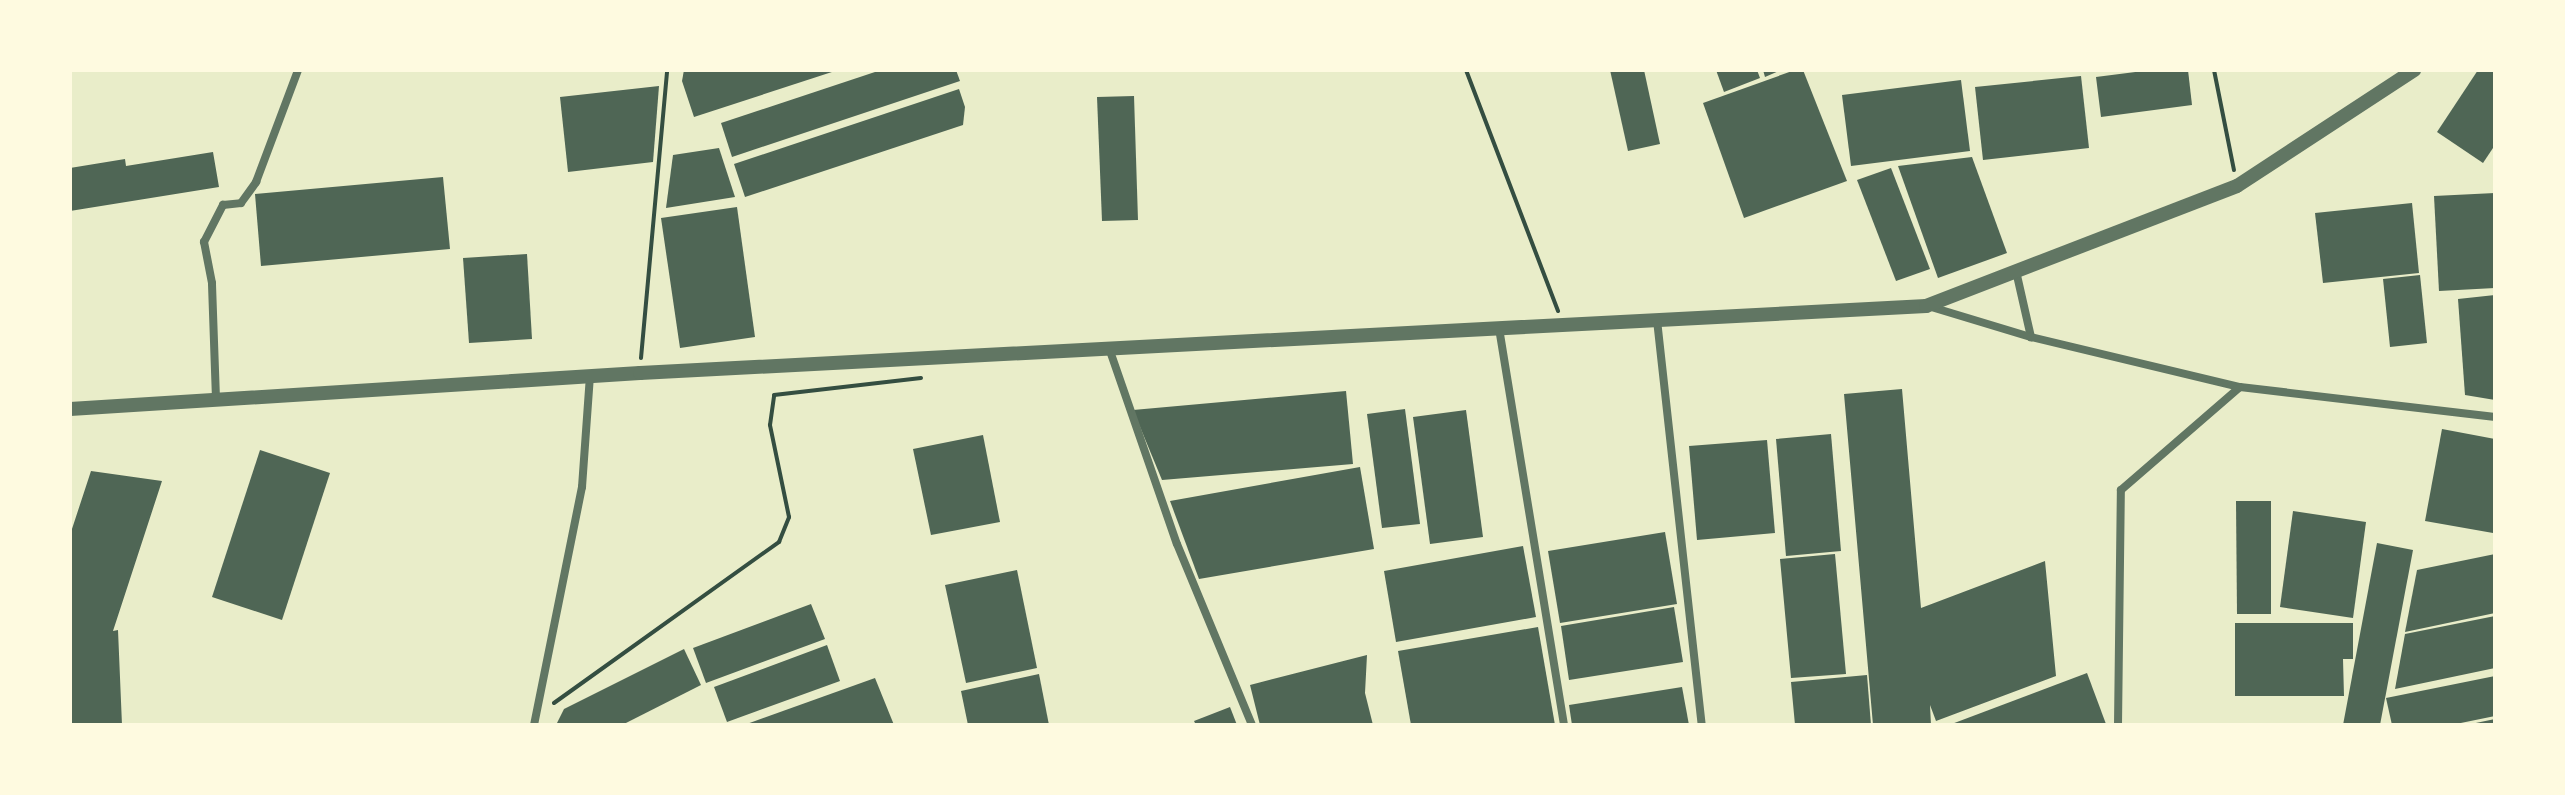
<!DOCTYPE html>
<html>
<head>
<meta charset="utf-8">
<style>
	body { margin:0 }
	#map { position:relative; width:2565px; height:795px; overflow:hidden; background:#e9edc9; font-family:Poppins,sans-serif }
	div>[style] { position:absolute }
	.building>* { inset:0; background:#4f6655 }
	.path>* { height:4px; margin:-2px; padding:0 2px; transform-origin:2px; border-radius:2px; background:#344e41 }
	.minor>* { height:8px; margin:-4px; padding:0 4px; transform-origin:4px; border-radius:4px; background:#617663 }
	.tertiary>* { height:14px; margin:-7px; padding:0 7px; transform-origin:7px; border-radius:7px; background:#617663 }
	span { translate:-50% -50%; white-space:nowrap; text-align:center; line-height:1.15; -webkit-text-stroke:8px #fefae0; paint-order:stroke }
	.frame { position:absolute; inset:0; border:72px solid #fefae0; pointer-events:none }
</style>
</head>
<body>
<div id="map">
	<div class="building">
		<div style="clip-path:polygon(684px 70px,835px 70px,835px 71px,694px 117px,682px 81px)"></div>
		<div style="clip-path:polygon(881px 70px,956px 70px,960px 81px,732px 157px,721px 123px)"></div>
		<div style="clip-path:polygon(1610px 70px,1644px 70px,1660px 144px,1628px 151px)"></div>
		<div style="clip-path:polygon(1716px 70px,1757px 70px,1760px 78px,1724px 92px)"></div>
		<div style="clip-path:polygon(1763px 70px,1781px 70px,1765px 77px)"></div>
		<div style="clip-path:polygon(1795px 70px,1803px 70px,1847px 181px,1744px 218px,1703px 103px)"></div>
		<div style="clip-path:polygon(2151px 70px,2188px 70px,2192px 105px,2101px 117px,2096px 77px)"></div>
		<div style="clip-path:polygon(2478px 70px,2495px 70px,2495px 145px,2483px 163px,2437px 132px)"></div>
		<div style="clip-path:polygon(2081px 76px,2089px 148px,1983px 160px,1975px 87px)"></div>
		<div style="clip-path:polygon(1961px 80px,1970px 151px,1851px 166px,1842px 95px)"></div>
		<div style="clip-path:polygon(659px 86px,653px 162px,568px 172px,560px 97px)"></div>
		<div style="clip-path:polygon(959px 89px,965px 107px,963px 125px,745px 197px,734px 164px)"></div>
		<div style="clip-path:polygon(1134px 96px,1138px 220px,1102px 221px,1097px 97px)"></div>
		<div style="clip-path:polygon(719px 148px,735px 197px,666px 208px,673px 155px)"></div>
		<div style="clip-path:polygon(213px 152px,219px 187px,70px 211px,70px 168px,125px 159px,126px 166px)"></div>
		<div style="clip-path:polygon(1972px 157px,2007px 253px,1938px 278px,1898px 166px)"></div>
		<div style="clip-path:polygon(1891px 168px,1930px 269px,1896px 281px,1857px 180px)"></div>
		<div style="clip-path:polygon(443px 177px,450px 249px,261px 266px,255px 194px)"></div>
		<div style="clip-path:polygon(2495px 193px,2495px 288px,2439px 291px,2434px 196px)"></div>
		<div style="clip-path:polygon(2412px 203px,2419px 273px,2323px 283px,2315px 213px)"></div>
		<div style="clip-path:polygon(737px 207px,755px 337px,680px 348px,661px 218px)"></div>
		<div style="clip-path:polygon(527px 254px,532px 339px,469px 343px,463px 258px)"></div>
		<div style="clip-path:polygon(2420px 275px,2427px 343px,2390px 347px,2383px 279px)"></div>
		<div style="clip-path:polygon(2495px 295px,2495px 400px,2465px 395px,2458px 299px)"></div>
		<div style="clip-path:polygon(1902px 389px,1921px 608px,2045px 561px,2056px 676px,1936px 721px,1930px 705px,1931px 725px,1873px 725px,1844px 394px)"></div>
		<div style="clip-path:polygon(1346px 391px,1353px 464px,1162px 480px,1133px 410px)"></div>
		<div style="clip-path:polygon(1405px 409px,1420px 524px,1382px 528px,1367px 414px)"></div>
		<div style="clip-path:polygon(1466px 410px,1483px 537px,1430px 544px,1413px 417px)"></div>
		<div style="clip-path:polygon(2442px 429px,2495px 439px,2493px 533px,2425px 521px)"></div>
		<div style="clip-path:polygon(1831px 434px,1841px 551px,1786px 556px,1776px 439px)"></div>
		<div style="clip-path:polygon(983px 435px,1000px 522px,931px 535px,913px 449px)"></div>
		<div style="clip-path:polygon(1767px 440px,1775px 533px,1697px 540px,1689px 446px)"></div>
		<div style="clip-path:polygon(260px 450px,330px 473px,282px 620px,212px 597px)"></div>
		<div style="clip-path:polygon(1360px 467px,1374px 549px,1199px 579px,1170px 501px)"></div>
		<div style="clip-path:polygon(91px 471px,162px 481px,113px 631px,118px 630px,122px 725px,70px 725px,70px 535px)"></div>
		<div style="clip-path:polygon(2236px 501px,2271px 501px,2271px 614px,2237px 614px)"></div>
		<div style="clip-path:polygon(2293px 511px,2366px 522px,2353px 618px,2280px 607px)"></div>
		<div style="clip-path:polygon(1665px 532px,1677px 604px,1560px 623px,1548px 551px)"></div>
		<div style="clip-path:polygon(2377px 543px,2413px 550px,2380px 725px,2343px 725px)"></div>
		<div style="clip-path:polygon(1523px 546px,1536px 617px,1396px 642px,1384px 571px)"></div>
		<div style="clip-path:polygon(1835px 554px,1846px 674px,1791px 678px,1780px 559px)"></div>
		<div style="clip-path:polygon(2495px 554px,2495px 613px,2405px 632px,2417px 570px)"></div>
		<div style="clip-path:polygon(1017px 570px,1037px 668px,966px 683px,945px 585px)"></div>
		<div style="clip-path:polygon(811px 604px,825px 639px,706px 683px,693px 648px)"></div>
		<div style="clip-path:polygon(1674px 607px,1683px 662px,1569px 680px,1561px 626px)"></div>
		<div style="clip-path:polygon(2495px 616px,2495px 668px,2395px 689px,2405px 634px)"></div>
		<div style="clip-path:polygon(2235px 623px,2353px 623px,2353px 659px,2343px 659px,2344px 696px,2235px 696px)"></div>
		<div style="clip-path:polygon(1538px 627px,1555px 725px,1411px 725px,1398px 651px)"></div>
		<div style="clip-path:polygon(827px 645px,840px 681px,727px 722px,714px 687px)"></div>
		<div style="clip-path:polygon(684px 649px,701px 685px,622px 725px,556px 725px,564px 709px)"></div>
		<div style="clip-path:polygon(1367px 655px,1365px 693px,1373px 725px,1260px 725px,1250px 685px)"></div>
		<div style="clip-path:polygon(2087px 673px,2106px 724px,1949px 725px)"></div>
		<div style="clip-path:polygon(1039px 674px,1049px 725px,968px 725px,961px 691px)"></div>
		<div style="clip-path:polygon(1867px 675px,1871px 725px,1795px 725px,1791px 682px)"></div>
		<div style="clip-path:polygon(2495px 676px,2495px 716px,2451px 725px,2392px 725px,2386px 698px)"></div>
		<div style="clip-path:polygon(875px 678px,894px 725px,744px 725px)"></div>
		<div style="clip-path:polygon(1682px 687px,1689px 725px,1572px 725px,1569px 705px)"></div>
		<div style="clip-path:polygon(1230px 707px,1237px 725px,1196px 725px,1194px 721px)"></div>
		<div style="clip-path:polygon(2495px 719px,2495px 725px,2471px 725px,2471px 724px)"></div>
	</div>
	<div class="path">
		<div style="left:1466px;top:70px;width:258px;rotate:69.1deg"></div>
		<div style="left:2214px;top:70px;width:102px;rotate:78.7deg"></div>
		<div style="left:641px;top:358px;width:289px;rotate:-84.8deg"></div>
		<div style="left:554px;top:703px;width:277px;rotate:-35.6deg"></div>
		<div style="left:779px;top:542px;width:27px;rotate:-68deg"></div>
		<div style="left:789px;top:517px;width:94px;rotate:-101.7deg"></div>
		<div style="left:770px;top:425px;width:30px;rotate:-82deg"></div>
		<div style="left:774px;top:395px;width:148px;rotate:-6.6deg"></div>
	</div>
	<div class="minor">
		<div style="left:2016px;top:271px;width:68px;rotate:77.2deg"></div>
		<div style="left:1928px;top:306px;width:108px;rotate:16.8deg"></div>
		<div style="left:2031px;top:337px;width:215px;rotate:13.5deg"></div>
		<div style="left:2240px;top:387px;width:257px;rotate:6.7deg"></div>
		<div style="left:1657px;top:320px;width:407px;rotate:83.7deg"></div>
		<div style="left:1499px;top:328px;width:402px;rotate:80.7deg"></div>
		<div style="left:1109px;top:348px;width:207px;rotate:70.9deg"></div>
		<div style="left:1177px;top:544px;width:196px;rotate:67.5deg"></div>
		<div style="left:216px;top:399px;width:116px;rotate:-92deg"></div>
		<div style="left:212px;top:283px;width:42px;rotate:-101deg"></div>
		<div style="left:204px;top:242px;width:42px;rotate:-62.8deg"></div>
		<div style="left:223px;top:205px;width:18px;rotate:-6deg"></div>
		<div style="left:241px;top:203px;width:26px;rotate:-54deg"></div>
		<div style="left:256px;top:182px;width:120px;rotate:-69.4deg"></div>
		<div style="left:534px;top:725px;width:243px;rotate:-78.6deg"></div>
		<div style="left:582px;top:487px;width:111px;rotate:-85.9deg"></div>
		<div style="left:2118px;top:725px;width:235px;rotate:-89.3deg"></div>
		<div style="left:2121px;top:490px;width:157px;rotate:-40.9deg"></div>
	</div>
	<div class="tertiary">
		<div style="left:70px;top:409px;width:571px;rotate:-3.61deg"></div>
		<div style="left:640px;top:373px;width:1288px;rotate:-2.98deg"></div>
		<div style="left:1926px;top:306px;width:333px;rotate:-21.1deg"></div>
		<div style="left:2237px;top:186px;width:212px;rotate:-33.2deg"></div>
	</div>
	<div class="frame"></div>
</div>
</body>
</html>
